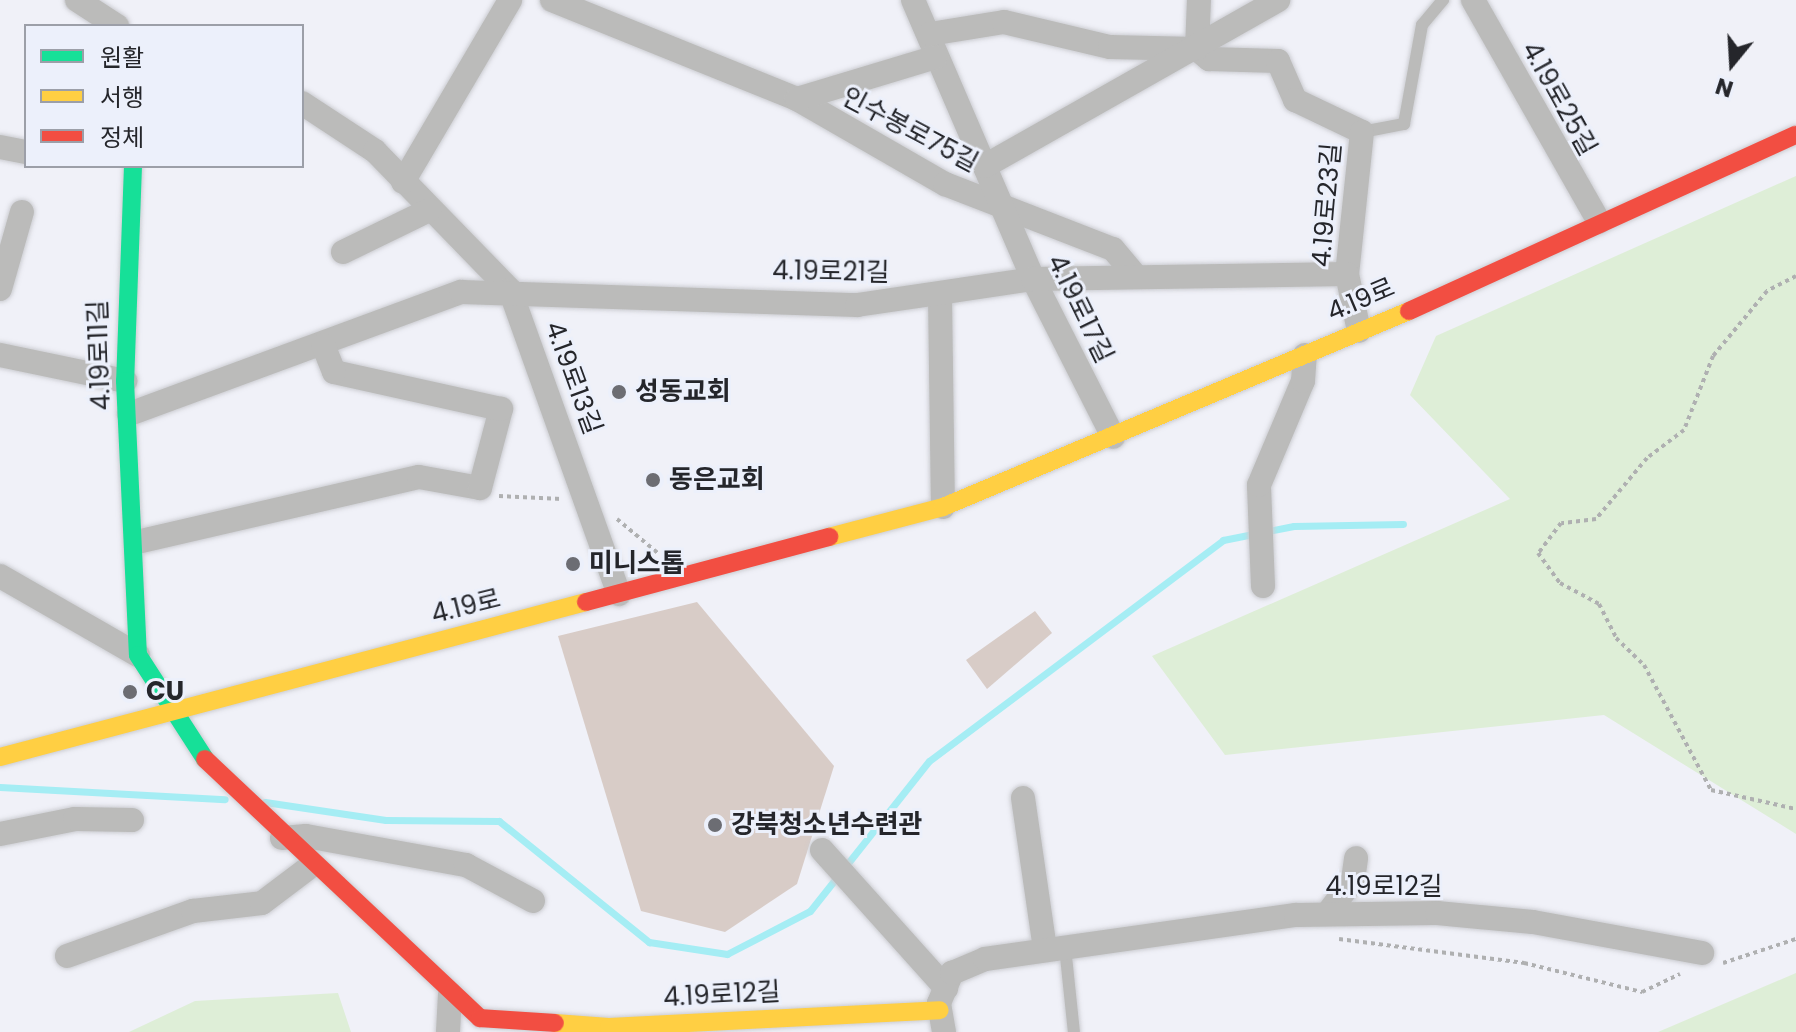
<!DOCTYPE html>
<html>
<head>
<meta charset="utf-8">
<style>
	body { margin:0 }
	#map { position:relative; width:1796px; height:1032px; overflow:hidden; background:#f0f1f8; font-family:Poppins,"Noto Sans KR",sans-serif }
	div>[style] { position:absolute }
	.green>* { inset:0; background:#deeed7 }
	.stream>* { height:7px; margin:-3.5px; padding:0 3.5px; transform-origin:3.5px; border-radius:3.5px; background:#a5edf4 }
	.building>* { inset:0; background:#d8ccc7 }
	.path>* { height:4px; margin-top:-2px; transform-origin:0; background:repeating-linear-gradient(90deg,#afb0b1 0 4px,transparent 0 8px) }
	.roads { filter:drop-shadow(0 0 2px #cccdd2) drop-shadow(0 0 2px #cccdd2) }
	.lane>* { height:12px; margin:-6px; padding:0 6px; transform-origin:6px; border-radius:6px; background:#bbbbba }
	.street>* { height:24px; margin:-12px; padding:0 12px; transform-origin:12px; border-radius:12px; background:#bbbbba }
	.fast>* { height:18px; margin:-9px; padding:0 9px; transform-origin:9px; border-radius:9px; background:#16e098 }
	.slow>* { height:18px; margin:-9px; padding:0 9px; transform-origin:9px; border-radius:9px; background:#ffcf43 }
	.jam>* { height:18px; margin:-9px; padding:0 9px; transform-origin:9px; border-radius:9px; background:#f24e42 }
	.dots>* { width:22px; height:22px; translate:-50% -50%; box-sizing:border-box; border:4px solid #ecf0fb; border-radius:50% }
	span { translate:-50% -50%; white-space:nowrap; text-align:center; line-height:1.15; -webkit-text-stroke:6px #ecf0fb; paint-order:stroke }
	.street-label { font-size:26px; color:#25262b }
	.poi-label { font-size:26px; color:#25262b; font-weight:700 }
	.left { translate:0 -50%; text-align:left }
	.legend { position:absolute; left:24px; top:24px; width:280px; height:144px; box-sizing:border-box; background:#ecf0fb; border:2px solid #9c9fa8; margin:0; padding:10px 14px; list-style:none; font-size:24px; color:#25262b }
	.legend li { display:flex; align-items:center; gap:16px; height:40px }
	.legend b { width:40px; border:2px solid #9c9fa8 }
	.north { position:absolute; left:1692px; top:24px; width:80px; height:80px; -webkit-text-stroke:6px #ecf0fb; paint-order:stroke; rotate:198deg; font-size:22px; font-weight:700; line-height:32px; text-align:center; color:#25262b }
	.north::after { content:''; display:block; margin:auto; width:28px; height:36px; background:#25262b; clip-path:polygon(50% 0,100% 100%,50% 72%,0 100%) }
</style>
</head>
<body>
<div id="map">
	<div class="green">
		<div style="clip-path:polygon(1796px 176px,1796px 834px,1604px 715px,1225px 755px,1152px 656px,1510px 499px,1410px 395px,1436px 336px)"></div>
		<div style="clip-path:polygon(1796px 973px,1796px 1032px,1658px 1032px)"></div>
		<div style="clip-path:polygon(338px 993px,351px 1032px,129px 1032px,195px 1001px)"></div>
	</div>
	<div class="stream">
		<div style="left:0;top:787px;width:225px;rotate:3.1deg"></div>
		<div style="left:265px;top:802px;width:122px;rotate:8.5deg"></div>
		<div style="left:386px;top:820px;width:113px;rotate:0.5deg"></div>
		<div style="left:499px;top:821px;width:193px;rotate:38.9deg"></div>
		<div style="left:649px;top:942px;width:79px;rotate:8.7deg"></div>
		<div style="left:727px;top:954px;width:93px;rotate:-27.4deg"></div>
		<div style="left:810px;top:911px;width:191px;rotate:-51.6deg"></div>
		<div style="left:929px;top:761px;width:368px;rotate:-36.9deg"></div>
		<div style="left:1223px;top:540px;width:72px;rotate:-11.2deg"></div>
		<div style="left:1294px;top:526px;width:109px;rotate:-1.1deg"></div>
	</div>
	<div class="building">
		<div style="clip-path:polygon(697px 602px,834px 766px,797px 884px,725px 932px,641px 911px,558px 636px)"></div>
		<div style="clip-path:polygon(1035px 611px,1052px 633px,987px 689px,966px 660px)"></div>
	</div>
	<div class="path">
		<div style="left:1796px;top:276px;width:33px;rotate:153deg"></div>
		<div style="left:1767px;top:291px;width:85px;rotate:129.7deg"></div>
		<div style="left:1713px;top:356px;width:79px;rotate:111.4deg"></div>
		<div style="left:1684px;top:430px;width:46px;rotate:142.9deg"></div>
		<div style="left:1647px;top:458px;width:80px;rotate:129.9deg"></div>
		<div style="left:1596px;top:519px;width:35px;rotate:173deg"></div>
		<div style="left:1561px;top:523px;width:38px;rotate:127deg"></div>
		<div style="left:1538px;top:553px;width:37px;rotate:54deg"></div>
		<div style="left:1560px;top:583px;width:44px;rotate:28.3deg"></div>
		<div style="left:1599px;top:604px;width:38px;rotate:63deg"></div>
		<div style="left:1616px;top:638px;width:39px;rotate:44deg"></div>
		<div style="left:1644px;top:665px;width:142px;rotate:61.8deg"></div>
		<div style="left:1711px;top:790px;width:87px;rotate:12.6deg"></div>
		<div style="left:499px;top:496px;width:63px;rotate:2.7deg"></div>
		<div style="left:617px;top:519px;width:55px;rotate:39.8deg"></div>
		<div style="left:1339px;top:939px;width:187px;rotate:7.4deg"></div>
		<div style="left:1524px;top:963px;width:122px;rotate:13.8deg"></div>
		<div style="left:1642px;top:992px;width:42px;rotate:-25.3deg"></div>
		<div style="left:1723px;top:963px;width:77px;rotate:-18.2deg"></div>
	</div>
	<div class="roads">
		<div class="lane">
			<div style="left:1362px;top:132px;width:43px;rotate:-10.8deg"></div>
			<div style="left:1404px;top:124px;width:101px;rotate:-79.7deg"></div>
			<div style="left:1422px;top:25px;width:33px;rotate:-50deg"></div>
			<div style="left:1065px;top:947px;width:85px;rotate:84deg"></div>
		</div>
		<div class="street">
			<div style="left:77px;top:0;width:48px;rotate:33deg"></div>
			<div style="left:552px;top:0;width:264px;rotate:22deg"></div>
			<div style="left:797px;top:99px;width:171px;rotate:29.9deg"></div>
			<div style="left:945px;top:184px;width:180px;rotate:21.2deg"></div>
			<div style="left:1113px;top:249px;width:34px;rotate:50deg"></div>
			<div style="left:913px;top:0;width:304px;rotate:66.7deg"></div>
			<div style="left:1033px;top:279px;width:177px;rotate:63.1deg"></div>
			<div style="left:1473px;top:0;width:255px;rotate:60.4deg"></div>
			<div style="left:930px;top:34px;width:75px;rotate:-9.2deg"></div>
			<div style="left:1004px;top:22px;width:109px;rotate:13.3deg"></div>
			<div style="left:1110px;top:47px;width:87px;rotate:1.3deg"></div>
			<div style="left:1197px;top:49px;width:16px;rotate:40deg"></div>
			<div style="left:1209px;top:59px;width:69px;rotate:1.7deg"></div>
			<div style="left:1278px;top:61px;width:43px;rotate:66.4deg"></div>
			<div style="left:1295px;top:100px;width:74px;rotate:25.5deg"></div>
			<div style="left:1362px;top:132px;width:143px;rotate:96deg"></div>
			<div style="left:1347px;top:274px;width:58px;rotate:78.1deg"></div>
			<div style="left:1197px;top:49px;width:49px;rotate:-87.7deg"></div>
			<div style="left:797px;top:99px;width:145px;rotate:-16.8deg"></div>
			<div style="left:302px;top:103px;width:87px;rotate:33.3deg"></div>
			<div style="left:375px;top:151px;width:194px;rotate:45.8deg"></div>
			<div style="left:510px;top:290px;width:323px;rotate:70.3deg"></div>
			<div style="left:0;top:147px;width:26px;rotate:11deg"></div>
			<div style="left:985px;top:166px;width:337px;rotate:-29.5deg"></div>
			<div style="left:403px;top:182px;width:211px;rotate:-59.5deg"></div>
			<div style="left:343px;top:252px;width:96px;rotate:-26deg"></div>
			<div style="left:0;top:289px;width:80px;rotate:-74.1deg"></div>
			<div style="left:940px;top:296px;width:211px;rotate:89.2deg"></div>
			<div style="left:0;top:355px;width:128px;rotate:11.7deg"></div>
			<div style="left:129px;top:414px;width:354px;rotate:-20.2deg"></div>
			<div style="left:461px;top:292px;width:396px;rotate:1.9deg"></div>
			<div style="left:857px;top:305px;width:178px;rotate:-8.4deg"></div>
			<div style="left:1033px;top:279px;width:314px;rotate:-0.9deg"></div>
			<div style="left:137px;top:542px;width:289px;rotate:-13deg"></div>
			<div style="left:419px;top:477px;width:62px;rotate:10.2deg"></div>
			<div style="left:480px;top:488px;width:82px;rotate:-75.1deg"></div>
			<div style="left:501px;top:409px;width:171px;rotate:-167.5deg"></div>
			<div style="left:334px;top:372px;width:29px;rotate:-112deg"></div>
			<div style="left:0;top:576px;width:159px;rotate:29.8deg"></div>
			<div style="left:1263px;top:586px;width:101px;rotate:-92.3deg"></div>
			<div style="left:1259px;top:485px;width:113px;rotate:-67.1deg"></div>
			<div style="left:1303px;top:381px;width:26px;rotate:-86deg"></div>
			<div style="left:1023px;top:798px;width:153px;rotate:81.7deg"></div>
			<div style="left:0;top:834px;width:76px;rotate:-11.3deg"></div>
			<div style="left:75px;top:819px;width:57px;rotate:1deg"></div>
			<div style="left:282px;top:838px;width:24px;rotate:-5deg"></div>
			<div style="left:306px;top:836px;width:163px;rotate:10.3deg"></div>
			<div style="left:466px;top:865px;width:76px;rotate:28.2deg"></div>
			<div style="left:822px;top:850px;width:186px;rotate:48.1deg"></div>
			<div style="left:1327px;top:914px;width:43px;rotate:-52.6deg"></div>
			<div style="left:1353px;top:880px;width:22px;rotate:-82deg"></div>
			<div style="left:67px;top:956px;width:134px;rotate:-19.7deg"></div>
			<div style="left:193px;top:911px;width:69px;rotate:-6.6deg"></div>
			<div style="left:262px;top:903px;width:61px;rotate:-37.1deg"></div>
			<div style="left:448px;top:1032px;width:38px;rotate:-87deg"></div>
			<div style="left:944px;top:1032px;width:29px;rotate:-100deg"></div>
			<div style="left:939px;top:1003px;width:33px;rotate:-67deg"></div>
			<div style="left:952px;top:973px;width:36px;rotate:-23deg"></div>
			<div style="left:985px;top:959px;width:314px;rotate:-8.1deg"></div>
			<div style="left:1296px;top:915px;width:141px;rotate:-0.8deg"></div>
			<div style="left:1437px;top:913px;width:96px;rotate:5.4deg"></div>
			<div style="left:1533px;top:922px;width:172px;rotate:10.4deg"></div>
		</div>
		<div class="fast">
			<div style="left:133px;top:166px;width:215px;rotate:92.1deg"></div>
			<div style="left:125px;top:381px;width:274px;rotate:87.3deg"></div>
			<div style="left:138px;top:655px;width:124px;rotate:57.2deg"></div>
		</div>
		<div class="slow">
			<div style="left:829px;top:537px;width:118px;rotate:-14.7deg"></div>
			<div style="left:943px;top:507px;width:506px;rotate:-22.81deg"></div>
			<div style="left:0;top:757px;width:606px;rotate:-14.82deg"></div>
			<div style="left:555px;top:1023px;width:54px;rotate:4.2deg"></div>
			<div style="left:609px;top:1027px;width:331px;rotate:-2.9deg"></div>
		</div>
		<div class="jam">
			<div style="left:1409px;top:311px;width:425px;rotate:-24.5deg"></div>
			<div style="left:586px;top:602px;width:252px;rotate:-15deg"></div>
			<div style="left:205px;top:759px;width:378px;rotate:43.3deg"></div>
			<div style="left:480px;top:1018px;width:75px;rotate:3.8deg"></div>
		</div>
	</div>
	<div class="dots">
		<div style="left:619px;top:392px;background:#6c6d73"></div>
		<div style="left:653px;top:480px;background:#6c6d73"></div>
		<div style="left:573px;top:564px;background:#6c6d73"></div>
		<div style="left:130px;top:692px;background:#6c6d73"></div>
		<div style="left:715px;top:825px;background:#6c6d73"></div>
	</div>
	<div class="street-label">
		<span style="left:1559px;top:99px;rotate:61deg">4.19로25길</span>
		<span style="left:910px;top:130px;rotate:28deg">인수봉로75길</span>
		<span style="left:1327px;top:205px;rotate:-85deg">4.19로23길</span>
		<span style="left:831px;top:272px;rotate:1deg">4.19로21길</span>
		<span style="left:1361px;top:300px;rotate:-23deg">4.19로</span>
		<span style="left:1080px;top:309px;rotate:64deg">4.19로17길</span>
		<span style="left:100px;top:355px;rotate:-92deg">4.19로11길</span>
		<span style="left:573px;top:378px;rotate:70deg">4.19로13길</span>
		<span style="left:466px;top:607px;rotate:-14deg">4.19로</span>
		<span style="left:1384px;top:887px">4.19로12길</span>
		<span style="left:722px;top:995px;rotate:-3deg">4.19로12길</span>
	</div>
	<div class="poi-label">
		<span class="left" style="left:635px;top:392px">성동교회</span>
		<span class="left" style="left:669px;top:480px">동은교회</span>
		<span class="left" style="left:589px;top:564px">미니스톱</span>
		<span class="left" style="left:146px;top:692px">CU</span>
		<span class="left" style="left:731px;top:825px">강북청소년수련관</span>
	</div>
	<ul class="legend">
	<li><b style="height:10px;background:#16e098"></b>원활</li>
	<li><b style="height:10px;background:#ffcf43"></b>서행</li>
	<li><b style="height:10px;background:#f24e42"></b>정체</li>
	</ul>
	<div class="north">N</div>
</div>
</body>
</html>
